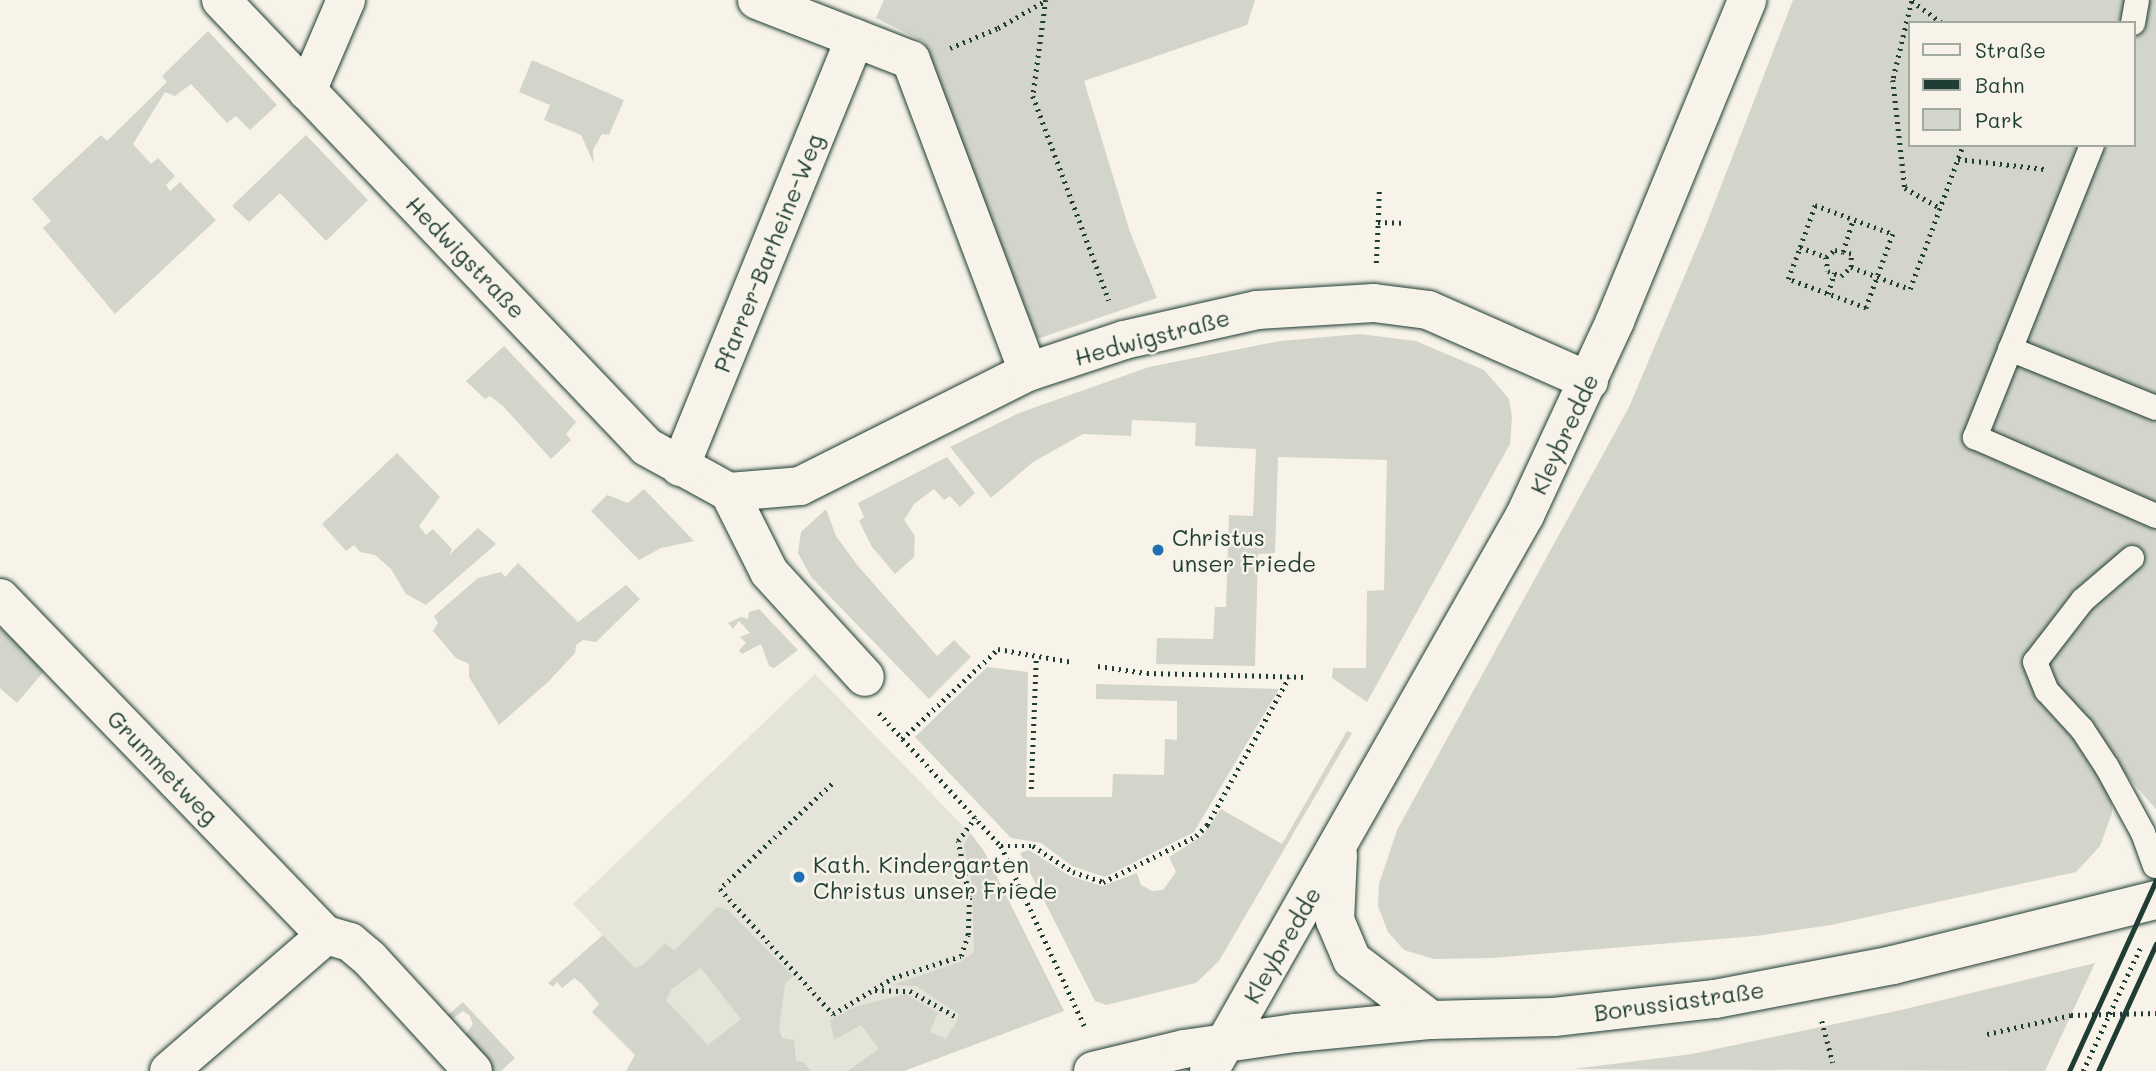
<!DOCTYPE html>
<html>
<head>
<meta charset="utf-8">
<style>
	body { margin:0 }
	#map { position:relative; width:2156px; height:1071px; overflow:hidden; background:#f7f3e8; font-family:Mali,sans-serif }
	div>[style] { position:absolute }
	.built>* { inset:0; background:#e5e4d9 }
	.green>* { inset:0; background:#d3d5ca }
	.path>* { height:4.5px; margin-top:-2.25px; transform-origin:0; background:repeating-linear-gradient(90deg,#1f3d34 0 2px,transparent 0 7px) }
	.roads { filter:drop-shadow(0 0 2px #1f3d34) drop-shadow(0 0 2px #1f3d34) }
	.service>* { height:24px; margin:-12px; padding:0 12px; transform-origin:12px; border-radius:12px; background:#f7f3e8 }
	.minor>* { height:38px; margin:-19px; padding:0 19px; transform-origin:19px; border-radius:19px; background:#f7f3e8 }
	.secondary>* { height:38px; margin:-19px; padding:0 19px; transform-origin:19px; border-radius:19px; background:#f7f3e8 }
	.rail>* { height:5px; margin:-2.5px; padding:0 2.5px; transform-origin:2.5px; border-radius:2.5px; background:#1f3d34 }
	.dots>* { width:19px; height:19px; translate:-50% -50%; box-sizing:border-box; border:4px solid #f7f3e8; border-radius:50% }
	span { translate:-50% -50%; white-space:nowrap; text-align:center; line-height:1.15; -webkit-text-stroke:5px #f7f3e8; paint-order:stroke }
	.street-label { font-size:23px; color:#1f3d34 }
	.poi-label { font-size:23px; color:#1f3d34 }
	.left { translate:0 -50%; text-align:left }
	.legend { position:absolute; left:1908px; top:21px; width:228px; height:126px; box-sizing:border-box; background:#f7f3e8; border:2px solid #a1aaa0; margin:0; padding:9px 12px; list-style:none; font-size:21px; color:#1f3d34 }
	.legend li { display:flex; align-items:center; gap:14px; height:35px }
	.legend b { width:35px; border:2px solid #a1aaa0 }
</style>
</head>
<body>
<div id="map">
	<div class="built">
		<div style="clip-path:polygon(815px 674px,974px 837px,1064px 1011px,904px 1071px,733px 1071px,573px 904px)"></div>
	</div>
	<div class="green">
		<div style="clip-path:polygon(884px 0,1255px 0,1247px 25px,1084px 81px,1130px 232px,1157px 298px,1037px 339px,924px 42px,876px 18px)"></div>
		<div style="clip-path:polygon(evenodd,1793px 0,2156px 0,2156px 809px,2111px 758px,2112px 813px,2100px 846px,2076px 872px,1831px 925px,1756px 936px,1492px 958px,1434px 959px,1404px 950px,1388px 932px,1378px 906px,1379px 884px,1397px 830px,1629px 407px,1704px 230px,1793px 0,1909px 23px,2133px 23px,2133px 145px,1909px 145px,1909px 23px)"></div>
		<div style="clip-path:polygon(208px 31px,277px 105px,250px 130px,236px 116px,227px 123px,191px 84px,175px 96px,165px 92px,133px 144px,151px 164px,158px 158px,175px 176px,166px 185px,170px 191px,180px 182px,216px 220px,115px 314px,43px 228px,51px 221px,32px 199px,101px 135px,107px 141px,167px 82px,162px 76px)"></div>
		<div style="clip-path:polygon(532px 60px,624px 100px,609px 135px,602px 134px,593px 150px,594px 164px,581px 135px,544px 120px,550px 105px,519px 92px)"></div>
		<div style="clip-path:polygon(306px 135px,368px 200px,326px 241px,280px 193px,249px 222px,232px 206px)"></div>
		<div style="clip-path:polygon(1360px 334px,1416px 341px,1484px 370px,1509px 399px,1512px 417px,1510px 444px,1367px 702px,1332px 678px,1333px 668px,1366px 668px,1367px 591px,1384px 590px,1387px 460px,1278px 457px,1275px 553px,1258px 554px,1255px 666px,1156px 664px,1157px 638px,1213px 639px,1215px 607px,1226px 607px,1229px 515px,1253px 516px,1256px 449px,1195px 446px,1196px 423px,1132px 420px,1131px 436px,1083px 434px,1033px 462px,991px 498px,950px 447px,1019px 413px,1149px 367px,1280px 341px)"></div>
		<div style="clip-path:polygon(504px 346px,576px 422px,566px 434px,571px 440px,551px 459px,503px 406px,490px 396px,485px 399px,466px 381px)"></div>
		<div style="clip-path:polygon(397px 453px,440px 497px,419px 526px,426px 535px,433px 529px,452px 549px,449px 555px,478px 528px,496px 544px,426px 605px,406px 594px,391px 569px,375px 555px,360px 552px,354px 545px,346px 551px,322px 524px)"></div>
		<div style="clip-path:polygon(947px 457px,975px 493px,960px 507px,950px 496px,944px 500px,934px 489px,914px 504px,904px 520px,915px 536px,914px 557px,895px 574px,872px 547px,859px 521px,864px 517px,858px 503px)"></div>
		<div style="clip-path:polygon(644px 489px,694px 541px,661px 548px,639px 560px,591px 511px,607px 495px,628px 503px)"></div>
		<div style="clip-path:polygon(826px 509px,836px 536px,858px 566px,937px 656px,954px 640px,971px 657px,929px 699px,811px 577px,798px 553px,801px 532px)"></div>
		<div style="clip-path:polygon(518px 563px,578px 622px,626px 585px,640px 599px,596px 642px,583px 640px,576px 645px,575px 653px,548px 682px,499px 725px,469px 677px,469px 664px,456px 658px,433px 631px,438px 623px,434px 616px,478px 578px,501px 572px,505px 577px)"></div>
		<div style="clip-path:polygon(759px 609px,798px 650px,774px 668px,769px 666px,761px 644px,742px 654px,739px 650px,746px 643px,740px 637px,750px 633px,739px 621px,733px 629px,728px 623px,741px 617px,748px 619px,749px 612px)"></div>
		<div style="clip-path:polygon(0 628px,45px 670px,17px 703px,0 688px)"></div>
		<div style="clip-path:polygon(987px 667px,1028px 672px,1026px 797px,1112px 797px,1113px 774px,1164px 775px,1165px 739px,1177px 740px,1177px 701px,1096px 699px,1096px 684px,1279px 689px,1194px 832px,1105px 877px,1072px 866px,1041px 843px,1011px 838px,915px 737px)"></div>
		<div style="clip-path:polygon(1347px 731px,1352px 733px,1219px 961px,1196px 983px,1106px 1005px,1095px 1001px,1020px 853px,1029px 850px,1070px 876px,1102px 886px,1137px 873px,1141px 885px,1152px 891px,1163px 890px,1176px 872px,1169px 857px,1202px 836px,1221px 809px,1282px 844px)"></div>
		<div style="clip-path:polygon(970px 833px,984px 851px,1064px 1011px,904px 1071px,847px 1071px,879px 1049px,861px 1025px,834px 1040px,830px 1020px,857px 1006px,906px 994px,938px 1013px,930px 1032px,946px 1039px,957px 1021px,959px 1014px,916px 986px,892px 985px,960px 962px,974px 952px,972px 883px,964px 845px)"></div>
		<div style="clip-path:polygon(evenodd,717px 907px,728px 910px,793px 976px,785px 984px,779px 1028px,782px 1038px,794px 1040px,796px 1061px,804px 1062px,811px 1071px,626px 1071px,635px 1055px,592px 1012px,599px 1004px,581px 983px,574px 978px,562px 988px,557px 982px,553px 987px,548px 983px,603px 935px,635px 968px,643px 965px,665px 943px,674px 951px,717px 907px,701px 968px,741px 1019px,708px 1045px,666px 1000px,672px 989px,701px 968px)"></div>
		<div style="clip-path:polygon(2095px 963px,2045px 1071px,1573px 1069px,1692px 1054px,1901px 1010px)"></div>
		<div style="clip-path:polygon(463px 1002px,515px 1058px,501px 1071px,488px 1071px,461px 1041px,473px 1024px,469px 1015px,463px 1011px,446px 1024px,442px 1020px)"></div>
	</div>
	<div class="path">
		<div style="left:1046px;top:0;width:97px;rotate:97.7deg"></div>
		<div style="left:1033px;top:96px;width:218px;rotate:69.6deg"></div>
		<div style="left:1912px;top:1px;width:81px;rotate:103.5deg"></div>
		<div style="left:1893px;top:80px;width:109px;rotate:83.7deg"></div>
		<div style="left:1905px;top:188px;width:40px;rotate:29.7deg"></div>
		<div style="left:1912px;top:1px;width:37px;rotate:36deg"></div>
		<div style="left:950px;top:48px;width:52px;rotate:-22.6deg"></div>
		<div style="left:998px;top:28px;width:54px;rotate:-29.9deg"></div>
		<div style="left:1958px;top:159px;width:87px;rotate:6.6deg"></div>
		<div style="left:1378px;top:222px;width:34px;rotate:-88deg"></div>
		<div style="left:1800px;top:247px;width:45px;rotate:-70.3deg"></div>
		<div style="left:1815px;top:205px;width:83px;rotate:20.4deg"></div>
		<div style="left:1893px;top:234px;width:79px;rotate:110deg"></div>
		<div style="left:1866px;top:308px;width:83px;rotate:-159.6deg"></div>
		<div style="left:1788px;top:279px;width:34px;rotate:-69deg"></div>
		<div style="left:1800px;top:247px;width:28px;rotate:21deg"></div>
		<div style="left:1826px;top:257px;width:14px;rotate:82deg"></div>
		<div style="left:1828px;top:271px;width:14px;rotate:21deg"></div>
		<div style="left:1841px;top:276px;width:13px;rotate:-42deg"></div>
		<div style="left:1851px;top:267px;width:13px;rotate:-90deg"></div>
		<div style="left:1851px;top:254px;width:8px;rotate:-166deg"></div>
		<div style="left:1843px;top:252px;width:34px;rotate:-73deg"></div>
		<div style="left:1826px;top:257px;width:11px;rotate:-38deg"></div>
		<div style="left:1835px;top:250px;width:8px;rotate:14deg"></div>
		<div style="left:1376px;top:263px;width:41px;rotate:-87.2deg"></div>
		<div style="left:1378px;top:222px;width:23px;rotate:2deg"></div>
		<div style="left:1851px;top:267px;width:63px;rotate:20.4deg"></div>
		<div style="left:1910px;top:289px;width:153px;rotate:-69.8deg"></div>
		<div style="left:1828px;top:294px;width:22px;rotate:-74deg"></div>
		<div style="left:1098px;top:666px;width:49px;rotate:8.1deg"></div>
		<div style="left:1147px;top:673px;width:159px;rotate:1.4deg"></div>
		<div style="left:879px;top:713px;width:180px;rotate:47.5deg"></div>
		<div style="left:1001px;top:846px;width:200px;rotate:65.1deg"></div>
		<div style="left:902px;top:739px;width:132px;rotate:-43.2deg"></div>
		<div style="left:998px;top:649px;width:75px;rotate:10deg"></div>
		<div style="left:832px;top:784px;width:154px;rotate:136.8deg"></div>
		<div style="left:720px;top:889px;width:169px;rotate:47.9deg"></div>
		<div style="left:833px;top:1014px;width:70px;rotate:-31deg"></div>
		<div style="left:893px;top:978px;width:71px;rotate:-17.9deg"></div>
		<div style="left:961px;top:956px;width:22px;rotate:-72deg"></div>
		<div style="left:968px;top:935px;width:38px;rotate:-88deg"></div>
		<div style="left:969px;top:897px;width:57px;rotate:-101.1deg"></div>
		<div style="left:958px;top:841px;width:29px;rotate:-54deg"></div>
		<div style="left:1031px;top:789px;width:133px;rotate:-87.8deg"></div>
		<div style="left:1001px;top:846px;width:32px"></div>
		<div style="left:1033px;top:846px;width:48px;rotate:33deg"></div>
		<div style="left:1073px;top:872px;width:32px;rotate:18deg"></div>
		<div style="left:1103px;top:882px;width:104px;rotate:-26.3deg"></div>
		<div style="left:1196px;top:836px;width:16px;rotate:-45deg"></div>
		<div style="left:1207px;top:825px;width:169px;rotate:-61deg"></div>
		<div style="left:875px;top:990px;width:35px;rotate:2deg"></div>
		<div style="left:910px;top:991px;width:51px;rotate:29.1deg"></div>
		<div style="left:1822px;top:1021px;width:43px;rotate:75.3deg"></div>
		<div style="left:1987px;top:1034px;width:86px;rotate:-12.7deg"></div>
		<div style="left:2071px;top:1015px;width:85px;rotate:-1.3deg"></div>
		<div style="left:2083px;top:1071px;width:136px;rotate:-65.1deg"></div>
	</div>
	<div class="roads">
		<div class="service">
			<div style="left:2133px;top:23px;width:23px;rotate:-80deg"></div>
			<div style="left:2092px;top:145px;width:315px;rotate:111.8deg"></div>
			<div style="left:1975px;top:437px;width:197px;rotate:23.6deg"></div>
			<div style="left:2010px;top:349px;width:157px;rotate:22deg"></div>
			<div style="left:2132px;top:558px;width:65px;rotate:139.4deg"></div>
			<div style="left:2083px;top:600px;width:78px;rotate:127.7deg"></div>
			<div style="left:2035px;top:662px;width:31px;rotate:68deg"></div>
			<div style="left:2047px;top:691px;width:52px;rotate:47.4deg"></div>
			<div style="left:2082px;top:729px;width:45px;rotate:56.7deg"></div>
			<div style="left:2107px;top:767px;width:75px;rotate:61.4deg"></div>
			<div style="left:2143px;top:833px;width:35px;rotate:70deg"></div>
		</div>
		<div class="minor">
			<div style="left:221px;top:0;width:617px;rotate:46.38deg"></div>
			<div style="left:647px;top:447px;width:94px;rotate:28.8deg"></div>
			<div style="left:729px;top:492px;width:71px;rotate:-4.8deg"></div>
			<div style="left:800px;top:486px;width:255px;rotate:-26.6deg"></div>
			<div style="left:1028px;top:372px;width:101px;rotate:-18.4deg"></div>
			<div style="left:1124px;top:340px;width:136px;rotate:-12.7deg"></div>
			<div style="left:1257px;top:310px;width:117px;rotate:-3.4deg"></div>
			<div style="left:1374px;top:303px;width:54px;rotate:7.4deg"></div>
			<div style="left:1428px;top:310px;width:176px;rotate:23.8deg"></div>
			<div style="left:757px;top:0;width:165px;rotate:21.3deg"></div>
			<div style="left:911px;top:60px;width:333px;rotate:69.4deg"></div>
			<div style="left:307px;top:91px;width:99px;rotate:-66.8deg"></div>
			<div style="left:680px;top:467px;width:463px;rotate:-67.8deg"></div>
			<div style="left:729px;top:492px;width:89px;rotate:63.4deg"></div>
			<div style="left:769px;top:572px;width:142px;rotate:47.6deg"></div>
			<div style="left:0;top:598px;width:469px;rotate:46deg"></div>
			<div style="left:326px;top:935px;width:25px;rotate:16deg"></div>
			<div style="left:350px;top:942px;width:26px;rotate:40deg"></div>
			<div style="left:370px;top:959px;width:152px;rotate:47.4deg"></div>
			<div style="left:1338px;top:855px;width:65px;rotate:92.6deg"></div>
			<div style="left:1335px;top:920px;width:43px;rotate:67deg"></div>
			<div style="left:1352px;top:960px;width:99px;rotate:37.2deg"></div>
			<div style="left:169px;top:1071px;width:208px;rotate:-40.9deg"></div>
			<div style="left:1209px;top:1071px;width:640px;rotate:-60.39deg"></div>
			<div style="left:1525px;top:515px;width:214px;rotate:-65.1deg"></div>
			<div style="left:1615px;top:321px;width:347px;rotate:-67.6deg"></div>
		</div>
		<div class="secondary">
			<div style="left:1093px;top:1071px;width:94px;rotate:-13.6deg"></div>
			<div style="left:1184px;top:1049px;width:112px;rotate:-8.2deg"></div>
			<div style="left:1295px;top:1033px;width:137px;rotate:-5.5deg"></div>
			<div style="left:1431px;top:1020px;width:123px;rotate:-1.4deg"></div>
			<div style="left:1554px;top:1017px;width:162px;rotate:-6.4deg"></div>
			<div style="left:1715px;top:999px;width:181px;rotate:-10.8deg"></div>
			<div style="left:1893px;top:965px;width:271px;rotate:-13.9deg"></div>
		</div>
	</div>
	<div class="rail">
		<div style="left:2069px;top:1071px;width:210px;rotate:-65.5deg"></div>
		<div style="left:2098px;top:1071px;width:140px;rotate:-65.5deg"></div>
	</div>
	<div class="dots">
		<div style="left:1158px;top:550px;background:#1f6fb2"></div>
		<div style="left:799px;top:877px;background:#1f6fb2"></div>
	</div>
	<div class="street-label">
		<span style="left:768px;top:253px;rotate:-68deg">Pfarrer-Barheine-Weg</span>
		<span style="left:466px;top:257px;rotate:46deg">Hedwigstraße</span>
		<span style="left:1152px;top:337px;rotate:-15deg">Hedwigstraße</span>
		<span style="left:1564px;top:434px;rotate:-65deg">Kleybredde</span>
		<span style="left:163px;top:767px;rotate:46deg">Grummetweg</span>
		<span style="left:1282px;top:945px;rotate:-60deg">Kleybredde</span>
		<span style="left:1679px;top:1001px;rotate:-8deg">Borussiastraße</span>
	</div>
	<div class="poi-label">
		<span class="left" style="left:1172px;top:550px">Christus<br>unser Friede</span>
		<span class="left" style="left:813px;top:877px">Kath. Kindergarten<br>Christus unser Friede</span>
	</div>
	<ul class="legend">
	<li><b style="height:9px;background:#f7f3e8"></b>Straße</li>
	<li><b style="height:9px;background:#1f3d34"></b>Bahn</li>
	<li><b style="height:19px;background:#d3d5ca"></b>Park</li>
	</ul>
</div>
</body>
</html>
